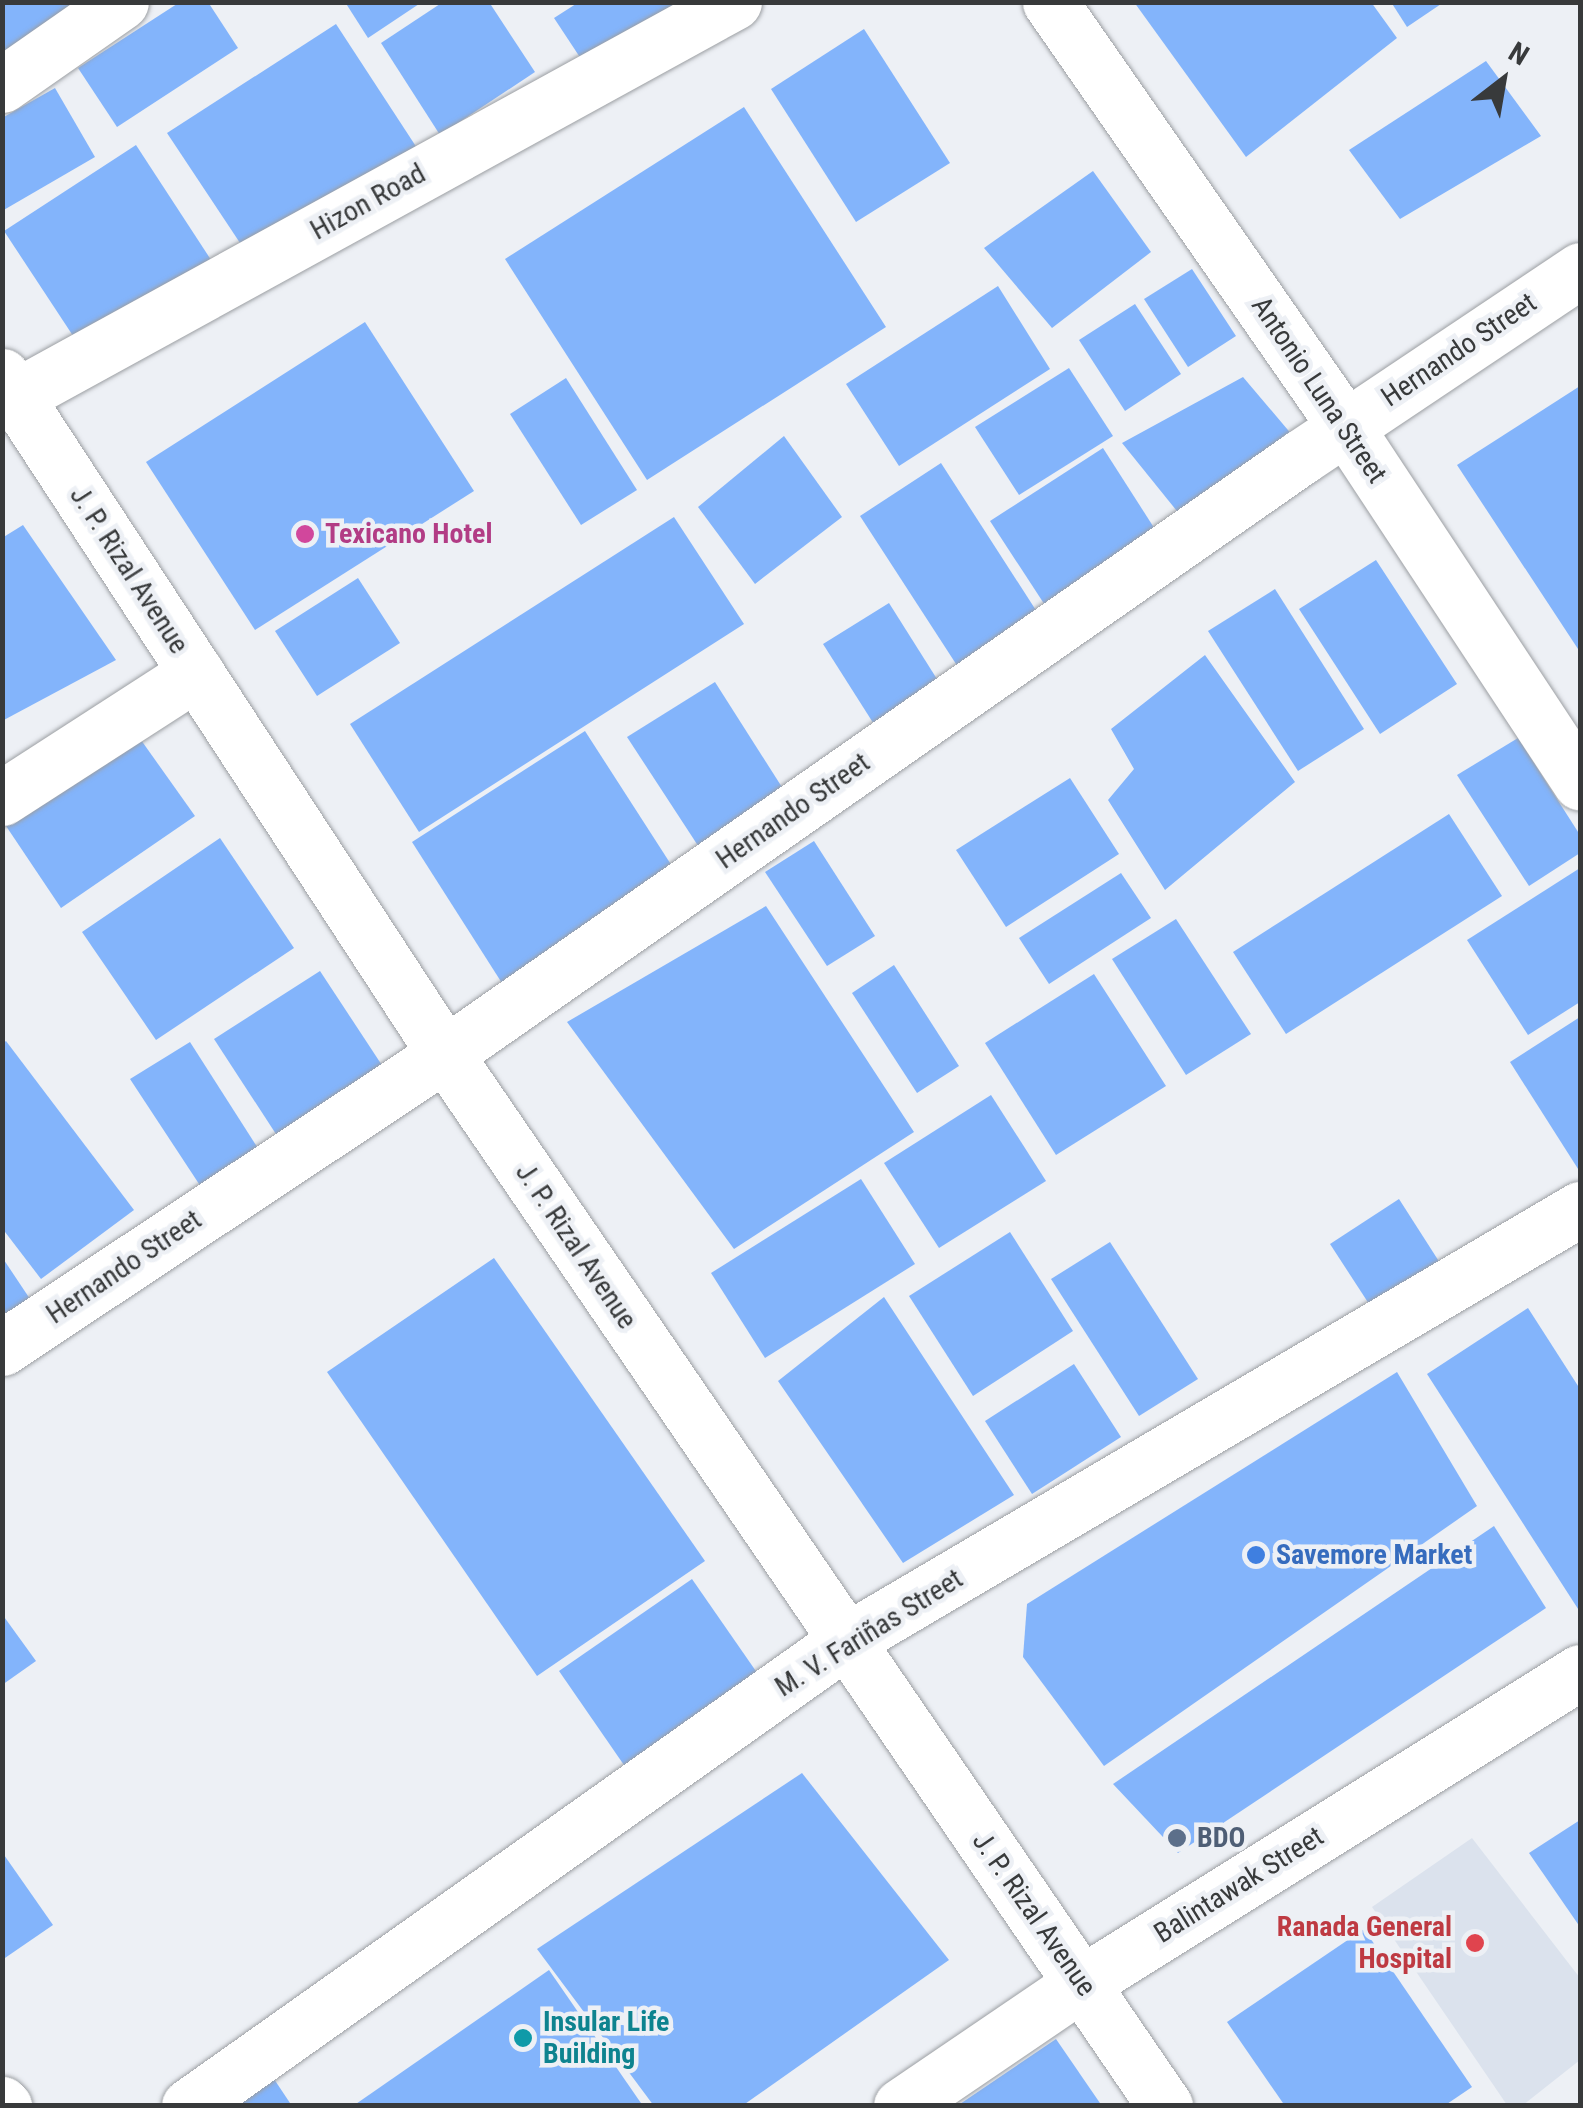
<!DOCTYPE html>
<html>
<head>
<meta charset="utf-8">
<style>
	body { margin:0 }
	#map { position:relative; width:1583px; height:2108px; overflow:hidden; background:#edf0f5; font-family:"Roboto Condensed",sans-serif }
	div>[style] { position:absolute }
	.built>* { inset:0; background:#dbe2ed }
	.building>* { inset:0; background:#83b4fb }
	.roads { filter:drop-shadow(0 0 2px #9c9fa3) drop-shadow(0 0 2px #9c9fa3) }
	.street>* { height:55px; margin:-27.5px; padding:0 27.5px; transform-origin:27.5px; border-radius:27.5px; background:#fff }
	.secondary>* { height:55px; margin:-27.5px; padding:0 27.5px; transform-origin:27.5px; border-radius:27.5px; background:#fff }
	.dots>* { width:28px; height:28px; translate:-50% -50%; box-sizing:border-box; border:5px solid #edf0f5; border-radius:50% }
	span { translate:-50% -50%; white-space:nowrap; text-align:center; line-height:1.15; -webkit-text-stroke:9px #edf0f5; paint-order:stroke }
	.street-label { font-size:28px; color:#383a3b }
	.hotel-label { font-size:28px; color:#b23c85; font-weight:700 }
	.left { translate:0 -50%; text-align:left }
	.shop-label { font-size:28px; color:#366cbe; font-weight:700 }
	.service-label { font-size:28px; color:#4e5e75; font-weight:700 }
	.health-label { font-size:28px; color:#be3a42; font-weight:700 }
	.right { translate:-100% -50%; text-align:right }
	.culture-label { font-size:28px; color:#0d838f; font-weight:700 }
	.frame { position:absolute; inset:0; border:5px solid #383a3b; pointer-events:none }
	.north { position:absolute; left:1453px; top:30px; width:100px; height:100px; -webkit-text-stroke:8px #edf0f5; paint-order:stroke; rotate:31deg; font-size:28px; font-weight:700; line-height:40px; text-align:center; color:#383a3b }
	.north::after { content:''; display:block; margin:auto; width:35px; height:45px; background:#383a3b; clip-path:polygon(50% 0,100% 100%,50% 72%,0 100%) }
</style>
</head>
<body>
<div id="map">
	<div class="built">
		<div style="clip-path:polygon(1472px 1838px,1580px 1978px,1580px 2060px,1523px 2105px,1507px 2105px,1372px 1907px)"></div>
	</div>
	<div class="building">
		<div style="clip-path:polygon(2px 2px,91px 2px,2px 57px)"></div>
		<div style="clip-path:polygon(180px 2px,208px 2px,238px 48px,117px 127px,78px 68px)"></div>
		<div style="clip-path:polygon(345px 2px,422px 2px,368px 38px)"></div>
		<div style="clip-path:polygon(443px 2px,489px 2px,535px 72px,440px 135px,381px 43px)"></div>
		<div style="clip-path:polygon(579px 2px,690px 2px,591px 74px,554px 18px)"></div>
		<div style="clip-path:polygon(1134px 2px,1371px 2px,1397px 38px,1246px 157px)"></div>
		<div style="clip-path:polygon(1391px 2px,1444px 2px,1407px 27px)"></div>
		<div style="clip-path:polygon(336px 24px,417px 148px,250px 258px,167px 133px)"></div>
		<div style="clip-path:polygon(864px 29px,950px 163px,856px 222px,771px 89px)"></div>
		<div style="clip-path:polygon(1486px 61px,1541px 136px,1400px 219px,1349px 150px)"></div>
		<div style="clip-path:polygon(55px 88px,95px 157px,2px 211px,2px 118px)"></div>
		<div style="clip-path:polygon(744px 107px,886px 327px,647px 480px,505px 259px)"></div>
		<div style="clip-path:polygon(136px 145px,215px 266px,83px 351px,4px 231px)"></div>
		<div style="clip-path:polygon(1093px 171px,1151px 252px,1052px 328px,984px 248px)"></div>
		<div style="clip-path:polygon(1192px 269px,1236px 336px,1188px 367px,1144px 299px)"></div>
		<div style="clip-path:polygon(998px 286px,1050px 369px,899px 466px,846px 384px)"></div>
		<div style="clip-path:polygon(1135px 304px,1181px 374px,1125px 411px,1079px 340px)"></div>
		<div style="clip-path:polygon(365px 322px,474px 491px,255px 630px,146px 462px)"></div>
		<div style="clip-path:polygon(1069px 368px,1113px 436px,1019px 495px,975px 427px)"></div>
		<div style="clip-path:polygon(1243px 377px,1293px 436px,1189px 526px,1122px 443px)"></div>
		<div style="clip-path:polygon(566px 378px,637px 490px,581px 525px,510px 414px)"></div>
		<div style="clip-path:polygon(1580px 386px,1580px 652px,1457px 465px)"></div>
		<div style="clip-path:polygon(784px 436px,842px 517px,755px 584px,698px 507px)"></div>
		<div style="clip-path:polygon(1103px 448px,1167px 548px,1054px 619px,990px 521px)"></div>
		<div style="clip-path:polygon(941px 463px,1039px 615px,958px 667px,860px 516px)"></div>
		<div style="clip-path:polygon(674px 517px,744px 624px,419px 832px,350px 724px)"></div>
		<div style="clip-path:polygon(23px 525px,116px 660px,2px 721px,2px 538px)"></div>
		<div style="clip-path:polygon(1376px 560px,1457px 684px,1380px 734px,1299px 609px)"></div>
		<div style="clip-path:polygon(358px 578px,400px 643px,317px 696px,275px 631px)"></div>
		<div style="clip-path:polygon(1275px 589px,1364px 729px,1298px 771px,1208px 631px)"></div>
		<div style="clip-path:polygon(889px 603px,942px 687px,877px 729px,823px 644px)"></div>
		<div style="clip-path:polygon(1205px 655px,1295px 782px,1165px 890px,1108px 800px,1134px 769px,1111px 729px)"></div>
		<div style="clip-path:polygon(715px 682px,794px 806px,708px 861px,627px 737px)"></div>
		<div style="clip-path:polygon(585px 731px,681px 880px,507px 991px,412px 842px)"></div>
		<div style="clip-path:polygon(1518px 738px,1580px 835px,1580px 853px,1529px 886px,1457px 775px)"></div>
		<div style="clip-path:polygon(141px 740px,195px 816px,61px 908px,2px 820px)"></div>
		<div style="clip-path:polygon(1070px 778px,1119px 854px,1006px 927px,956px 850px)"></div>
		<div style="clip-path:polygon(1449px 814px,1502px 896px,1286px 1034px,1233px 952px)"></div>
		<div style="clip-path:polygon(220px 838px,294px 948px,156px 1040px,82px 932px)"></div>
		<div style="clip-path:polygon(814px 841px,875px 936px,827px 966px,765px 872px)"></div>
		<div style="clip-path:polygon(1580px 868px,1580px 1002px,1528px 1035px,1467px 940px)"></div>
		<div style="clip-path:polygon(1121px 873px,1151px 918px,1049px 984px,1019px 938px)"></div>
		<div style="clip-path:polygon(766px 906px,914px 1132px,734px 1249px,567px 1022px)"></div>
		<div style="clip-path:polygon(1176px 919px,1251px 1034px,1186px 1075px,1112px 959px)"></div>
		<div style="clip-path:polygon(894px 965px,959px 1066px,917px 1093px,852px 993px)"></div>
		<div style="clip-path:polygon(320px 971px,393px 1082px,287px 1151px,214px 1039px)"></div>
		<div style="clip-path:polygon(1094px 974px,1166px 1086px,1056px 1155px,985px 1043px)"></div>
		<div style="clip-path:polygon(1580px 1017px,1580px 1172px,1510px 1062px)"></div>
		<div style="clip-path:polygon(6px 1041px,134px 1210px,41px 1279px,2px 1228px,2px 1044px)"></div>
		<div style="clip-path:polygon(190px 1042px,261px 1153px,203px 1190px,130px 1079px)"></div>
		<div style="clip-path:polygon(991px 1095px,1046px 1181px,939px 1248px,884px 1163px)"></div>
		<div style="clip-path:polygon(861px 1179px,915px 1264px,765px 1358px,711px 1273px)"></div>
		<div style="clip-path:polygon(1399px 1199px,1440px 1263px,1371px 1307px,1330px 1244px)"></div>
		<div style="clip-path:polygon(1010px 1232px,1073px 1331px,973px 1396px,909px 1296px)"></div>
		<div style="clip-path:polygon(1110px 1242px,1198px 1379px,1139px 1416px,1051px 1279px)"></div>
		<div style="clip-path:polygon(2px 1257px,34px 1305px,2px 1328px)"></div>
		<div style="clip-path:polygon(494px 1258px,705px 1561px,537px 1676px,327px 1372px)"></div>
		<div style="clip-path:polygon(884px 1297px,1014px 1495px,903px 1563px,778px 1381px)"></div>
		<div style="clip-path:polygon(1528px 1308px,1580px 1389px,1580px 1612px,1427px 1374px)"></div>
		<div style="clip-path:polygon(1074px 1364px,1121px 1437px,1032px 1494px,985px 1421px)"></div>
		<div style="clip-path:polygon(1397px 1372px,1477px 1506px,1104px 1766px,1023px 1657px,1027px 1604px)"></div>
		<div style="clip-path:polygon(1494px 1526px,1546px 1608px,1178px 1853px,1113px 1784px)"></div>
		<div style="clip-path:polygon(692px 1579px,760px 1677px,626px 1768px,559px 1671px)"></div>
		<div style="clip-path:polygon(2px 1614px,36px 1661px,2px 1685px)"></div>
		<div style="clip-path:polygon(802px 1773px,949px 1960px,742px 2106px,654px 2106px,537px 1949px)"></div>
		<div style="clip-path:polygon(1580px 1820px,1580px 1927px,1529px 1853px)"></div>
		<div style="clip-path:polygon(2px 1852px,53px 1925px,2px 1960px)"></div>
		<div style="clip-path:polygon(1364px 1929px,1472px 2087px,1444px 2106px,1285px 2106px,1227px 2022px)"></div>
		<div style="clip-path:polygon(549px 1970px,643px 2106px,353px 2106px)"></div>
		<div style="clip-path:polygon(1056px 2039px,1102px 2106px,957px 2106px)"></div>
		<div style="clip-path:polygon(264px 2064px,292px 2106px,204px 2106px)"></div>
	</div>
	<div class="roads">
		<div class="street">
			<div style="left:1050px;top:2px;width:517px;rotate:55.17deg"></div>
			<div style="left:1345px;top:426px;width:427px;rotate:56.6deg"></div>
			<div style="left:2px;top:85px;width:145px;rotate:-34.9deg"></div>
			<div style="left:2px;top:404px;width:835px;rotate:-28.77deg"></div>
			<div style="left:2px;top:798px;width:231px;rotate:-32.8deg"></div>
			<div style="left:2px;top:1348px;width:532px;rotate:-33.57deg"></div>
			<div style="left:445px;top:1054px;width:1044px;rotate:-34.89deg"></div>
			<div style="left:1301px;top:457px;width:336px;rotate:-33.8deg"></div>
			<div style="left:189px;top:2106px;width:803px;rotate:-35.31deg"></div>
			<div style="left:844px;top:1642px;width:854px;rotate:-30.47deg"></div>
			<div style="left:901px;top:2106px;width:219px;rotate:-34.2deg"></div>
			<div style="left:1082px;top:1983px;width:587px;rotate:-31.98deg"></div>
		</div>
		<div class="secondary">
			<div style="left:2px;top:376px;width:810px;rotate:56.84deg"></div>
			<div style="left:445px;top:1054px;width:1275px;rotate:55.61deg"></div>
			<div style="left:2px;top:2104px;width:3px;rotate:45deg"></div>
		</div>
	</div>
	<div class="dots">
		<div style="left:305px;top:534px;background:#d1479c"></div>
		<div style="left:1256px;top:1555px;background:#3f7fe0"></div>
		<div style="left:1177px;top:1838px;background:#5c6f8a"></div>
		<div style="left:1475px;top:1943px;background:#e0444e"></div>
		<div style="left:523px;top:2038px;background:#0f9aa8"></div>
	</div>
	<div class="street-label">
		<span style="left:368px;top:202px;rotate:-29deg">Hizon Road</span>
		<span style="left:1459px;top:350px;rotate:-34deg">Hernando Street</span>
		<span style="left:1319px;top:390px;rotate:56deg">Antonio Luna Street</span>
		<span style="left:129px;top:570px;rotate:57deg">J. P. Rizal Avenue</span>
		<span style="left:793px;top:811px;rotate:-35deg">Hernando Street</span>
		<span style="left:576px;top:1246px;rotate:56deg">J. P. Rizal Avenue</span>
		<span style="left:124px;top:1267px;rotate:-34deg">Hernando Street</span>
		<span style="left:869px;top:1633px;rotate:-32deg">M. V. Fariñas Street</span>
		<span style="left:1239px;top:1885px;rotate:-32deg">Balintawak Street</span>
		<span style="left:1034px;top:1914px;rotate:55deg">J. P. Rizal Avenue</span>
	</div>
	<div class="hotel-label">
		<span class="left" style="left:325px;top:534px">Texicano Hotel</span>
	</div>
	<div class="shop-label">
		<span class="left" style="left:1276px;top:1555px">Savemore Market</span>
	</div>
	<div class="service-label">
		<span class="left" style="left:1197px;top:1838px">BDO</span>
	</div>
	<div class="health-label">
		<span class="right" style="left:1452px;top:1943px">Ranada General<br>Hospital</span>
	</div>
	<div class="culture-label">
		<span class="left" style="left:543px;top:2038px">Insular Life<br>Building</span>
	</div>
	<div class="frame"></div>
	<div class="north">N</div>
</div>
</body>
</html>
